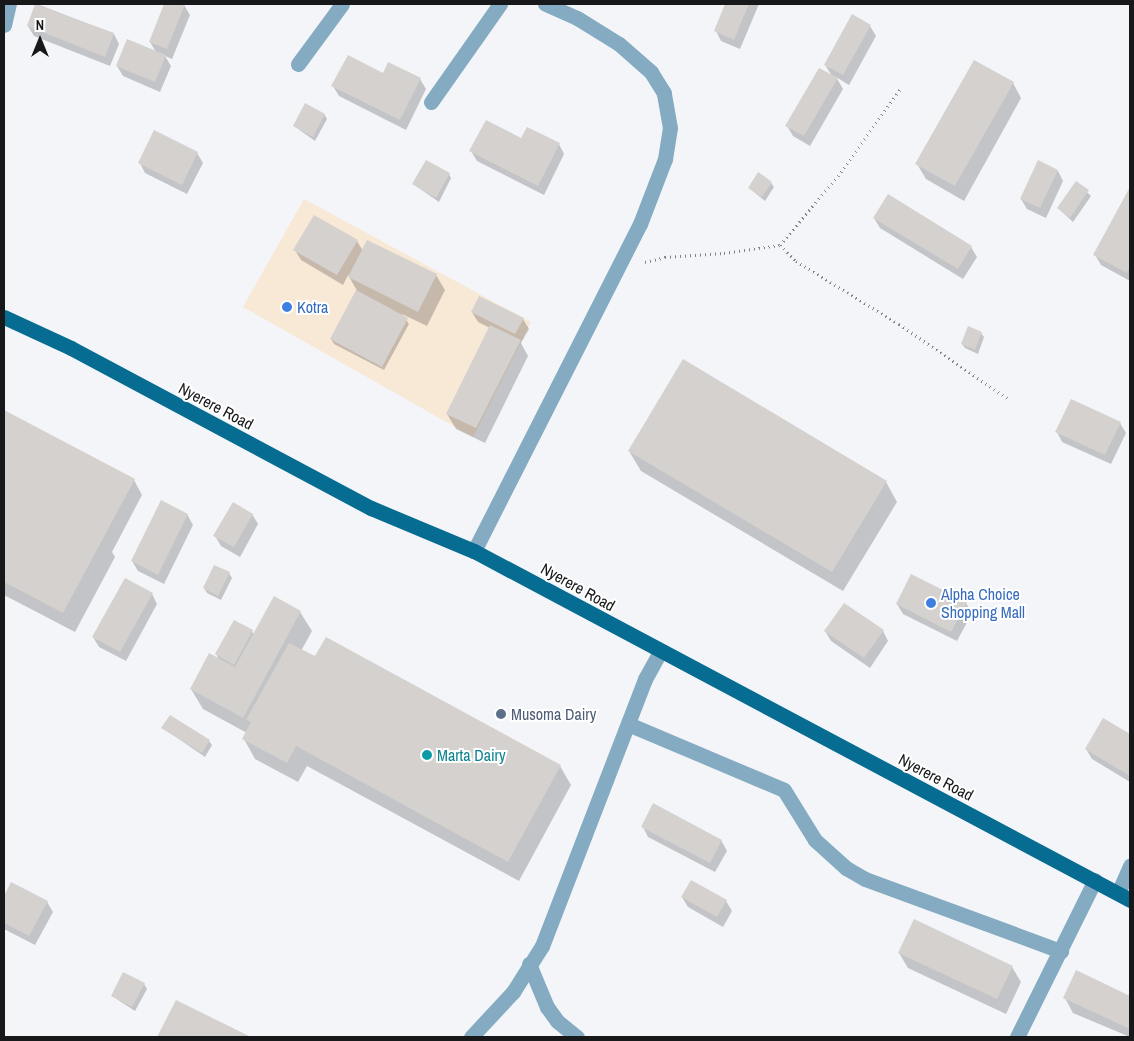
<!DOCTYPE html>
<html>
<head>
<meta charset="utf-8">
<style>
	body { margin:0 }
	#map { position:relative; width:1134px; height:1041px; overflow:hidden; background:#f3f5f9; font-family:"Archivo Narrow",sans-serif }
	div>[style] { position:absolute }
	.commercial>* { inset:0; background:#f8e8d6 }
	.shadow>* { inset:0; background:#0003 }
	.building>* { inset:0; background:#d5d1ce }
	.path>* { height:3px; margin-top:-1.5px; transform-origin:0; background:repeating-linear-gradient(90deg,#818385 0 1px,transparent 0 5px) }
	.minor>* { height:15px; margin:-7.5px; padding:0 7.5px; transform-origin:7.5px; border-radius:7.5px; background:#84abc1 }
	.primary>* { height:15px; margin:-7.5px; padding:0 7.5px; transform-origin:7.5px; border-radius:7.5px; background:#066c92 }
	.dots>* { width:14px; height:14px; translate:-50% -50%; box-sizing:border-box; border:2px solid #fff; border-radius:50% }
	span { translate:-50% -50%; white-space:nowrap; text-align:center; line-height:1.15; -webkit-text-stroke:4px #fff; paint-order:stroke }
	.shop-label { font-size:16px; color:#366cbe }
	.left { translate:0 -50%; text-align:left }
	.street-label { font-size:16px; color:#171819 }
	.service-label { font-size:16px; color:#4e5e75 }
	.culture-label { font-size:16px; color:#0d838f }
	.frame { position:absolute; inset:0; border:5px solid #171819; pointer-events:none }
	.north { position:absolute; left:15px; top:15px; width:50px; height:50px; -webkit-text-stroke:4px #fff; paint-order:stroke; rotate:0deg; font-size:14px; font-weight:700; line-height:20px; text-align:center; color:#171819 }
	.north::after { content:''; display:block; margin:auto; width:18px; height:22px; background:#171819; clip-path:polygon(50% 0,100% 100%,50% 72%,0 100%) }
</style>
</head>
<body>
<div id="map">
	<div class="commercial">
		<div style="clip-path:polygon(304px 199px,531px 322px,473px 437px,243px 307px)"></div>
	</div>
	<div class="shadow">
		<div style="clip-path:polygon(37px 4px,114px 34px,119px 44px,110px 66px,34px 36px,28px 26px)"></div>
		<div style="clip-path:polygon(165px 4px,184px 5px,190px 15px,172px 59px,165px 56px,171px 66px,160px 92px,123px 76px,117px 66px,156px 52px,150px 42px)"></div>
		<div style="clip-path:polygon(727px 4px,759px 4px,740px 49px,721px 41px,716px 31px)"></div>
		<div style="clip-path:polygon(870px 26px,876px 36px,849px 85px,836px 77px,843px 89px,810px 146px,793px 136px,787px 126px,832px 76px,825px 65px)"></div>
		<div style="clip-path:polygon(383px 74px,420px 79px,426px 89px,406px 130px,339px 96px,333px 86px)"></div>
		<div style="clip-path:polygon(1013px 83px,1021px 98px,964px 201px,926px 179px,917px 164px)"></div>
		<div style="clip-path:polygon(324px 114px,327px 119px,315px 141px,294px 126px)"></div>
		<div style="clip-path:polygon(522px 139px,559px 144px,564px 154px,544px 195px,477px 161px,471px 151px)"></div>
		<div style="clip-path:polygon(197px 153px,203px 163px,187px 194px,145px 173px,140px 163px)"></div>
		<div style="clip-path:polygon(1058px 171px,1063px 181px,1046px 218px,1027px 209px,1021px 199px)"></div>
		<div style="clip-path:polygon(449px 174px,451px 178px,439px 202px,413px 184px)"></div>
		<div style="clip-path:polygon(771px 183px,774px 187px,765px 201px,749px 188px)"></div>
		<div style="clip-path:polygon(1077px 183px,1091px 196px,1073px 222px,1059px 209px)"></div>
		<div style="clip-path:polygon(1130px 189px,1130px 281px,1101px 265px,1095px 255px)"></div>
		<div style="clip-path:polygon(874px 218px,971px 247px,977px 257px,963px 279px,880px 228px)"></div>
		<div style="clip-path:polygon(357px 241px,363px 251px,436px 275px,445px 290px,427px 326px,402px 314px,409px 324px,384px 370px,334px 344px,331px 339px,359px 294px,348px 275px,343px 285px,301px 260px,295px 250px)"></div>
		<div style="clip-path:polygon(472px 312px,523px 319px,529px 329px,521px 343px,528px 356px,485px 443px,456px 429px,447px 414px,490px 328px,478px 322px)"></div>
		<div style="clip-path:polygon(981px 333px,984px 337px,978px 354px,965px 348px,962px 344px)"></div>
		<div style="clip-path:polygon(4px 412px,134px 480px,142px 495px,112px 552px,115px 557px,75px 632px,4px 595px)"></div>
		<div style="clip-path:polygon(1120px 423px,1126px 433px,1111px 464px,1062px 442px,1057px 432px)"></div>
		<div style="clip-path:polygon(629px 451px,886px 482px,897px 502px,843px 591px,641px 471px)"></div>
		<div style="clip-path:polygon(187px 514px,193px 525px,164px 584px,138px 571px,132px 561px)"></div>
		<div style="clip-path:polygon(252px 514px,258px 524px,240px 557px,221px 546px,215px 536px)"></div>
		<div style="clip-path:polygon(229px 573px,232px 578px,221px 600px,207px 593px,204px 588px)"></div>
		<div style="clip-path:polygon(152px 594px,157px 604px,126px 661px,99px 647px,93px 637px)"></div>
		<div style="clip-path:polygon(966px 603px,972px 613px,957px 641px,903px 614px,897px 604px)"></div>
		<div style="clip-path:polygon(300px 612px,312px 631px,301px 651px,560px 766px,571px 785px,519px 881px,307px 766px,298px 782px,255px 759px,244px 739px,247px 733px,203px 709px,191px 689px,220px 661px,216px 654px,252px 631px,254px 635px)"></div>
		<div style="clip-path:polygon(825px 631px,883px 631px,888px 641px,870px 668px,831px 641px)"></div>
		<div style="clip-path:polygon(1103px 720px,1130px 736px,1130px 782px,1092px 759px,1086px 749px)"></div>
		<div style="clip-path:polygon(163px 728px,209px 741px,212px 745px,205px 757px)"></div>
		<div style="clip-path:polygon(643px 827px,721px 840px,727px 851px,715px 872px,648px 837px)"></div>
		<div style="clip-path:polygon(12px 884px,47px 902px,53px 912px,35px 945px,4px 929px,4px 898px)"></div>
		<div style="clip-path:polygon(682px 897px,726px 901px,732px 911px,723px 927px,688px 907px)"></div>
		<div style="clip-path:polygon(899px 953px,1012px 967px,1021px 982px,1006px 1014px,908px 968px)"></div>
		<div style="clip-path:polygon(1076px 972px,1130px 997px,1130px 1037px,1073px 1013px,1065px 998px)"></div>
		<div style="clip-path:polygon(144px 984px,147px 989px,135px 1011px,112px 996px)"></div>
		<div style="clip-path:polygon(176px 1002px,248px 1037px,158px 1037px)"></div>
	</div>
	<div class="building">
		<div style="clip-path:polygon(35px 4px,114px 33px,105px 57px,27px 26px)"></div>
		<div style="clip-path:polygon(164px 4px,185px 4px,167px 49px,149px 42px)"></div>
		<div style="clip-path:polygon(725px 4px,749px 4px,734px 40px,714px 31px)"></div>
		<div style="clip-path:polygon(852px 14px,871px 25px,843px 75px,824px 65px)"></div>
		<div style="clip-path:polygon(127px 39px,166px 55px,155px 82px,116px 66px)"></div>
		<div style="clip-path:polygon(348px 55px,383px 73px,388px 62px,421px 78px,400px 120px,331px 86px)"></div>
		<div style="clip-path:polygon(974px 60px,1014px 82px,955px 186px,915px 164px)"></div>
		<div style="clip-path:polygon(819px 68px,838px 78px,804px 136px,785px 126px)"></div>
		<div style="clip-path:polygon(305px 103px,325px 114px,313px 137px,293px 126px)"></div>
		<div style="clip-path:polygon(486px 120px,521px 138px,527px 127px,560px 143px,538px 186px,469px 151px)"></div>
		<div style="clip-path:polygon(154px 130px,198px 152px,182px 185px,138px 163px)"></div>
		<div style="clip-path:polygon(426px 160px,450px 173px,436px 198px,412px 184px)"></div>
		<div style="clip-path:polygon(1038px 160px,1058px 170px,1040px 208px,1020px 199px)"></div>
		<div style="clip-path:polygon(758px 172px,772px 182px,762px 197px,748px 188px)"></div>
		<div style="clip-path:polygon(1076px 181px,1089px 190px,1070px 218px,1057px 208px)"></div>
		<div style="clip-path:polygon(1130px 187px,1130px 267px,1127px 273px,1093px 255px)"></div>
		<div style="clip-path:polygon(888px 194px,972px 246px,958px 269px,873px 218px)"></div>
		<div style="clip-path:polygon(314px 215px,358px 240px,337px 275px,293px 250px)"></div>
		<div style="clip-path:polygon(367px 240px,437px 274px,418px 312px,348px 277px)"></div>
		<div style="clip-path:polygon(356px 290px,408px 318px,382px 367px,330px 339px)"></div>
		<div style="clip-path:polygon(479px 296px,524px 318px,515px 334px,471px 312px)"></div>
		<div style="clip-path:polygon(490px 325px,521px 340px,476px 428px,446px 414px)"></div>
		<div style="clip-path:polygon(968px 326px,982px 332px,975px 350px,961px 344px)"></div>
		<div style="clip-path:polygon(683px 359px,887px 481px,832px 572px,628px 451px)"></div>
		<div style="clip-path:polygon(1071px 399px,1121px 422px,1105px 455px,1055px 432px)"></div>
		<div style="clip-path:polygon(4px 410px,135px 479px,63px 613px,4px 582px)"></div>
		<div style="clip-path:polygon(161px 500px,188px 514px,158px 575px,131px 561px)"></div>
		<div style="clip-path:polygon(233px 502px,253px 514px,234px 547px,213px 536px)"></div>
		<div style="clip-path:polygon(214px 565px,230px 572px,218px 596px,203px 588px)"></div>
		<div style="clip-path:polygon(911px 574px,967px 602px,951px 632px,896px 604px)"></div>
		<div style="clip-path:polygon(125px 578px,153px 593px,120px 652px,92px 637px)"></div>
		<div style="clip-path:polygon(274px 596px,301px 611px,243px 718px,190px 689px,209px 653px,235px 667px)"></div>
		<div style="clip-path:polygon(844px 603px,884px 630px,864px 658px,824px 631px)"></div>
		<div style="clip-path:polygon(234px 620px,253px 630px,234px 665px,215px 654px)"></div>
		<div style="clip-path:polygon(326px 637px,561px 765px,508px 862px,296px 746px,287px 763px,242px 739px,251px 722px,246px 720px,289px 643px,315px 656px)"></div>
		<div style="clip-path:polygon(170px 715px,210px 740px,202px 753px,161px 728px)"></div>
		<div style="clip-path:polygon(1103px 718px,1130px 734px,1130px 776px,1085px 749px)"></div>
		<div style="clip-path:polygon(653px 803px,722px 840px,710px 863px,641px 827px)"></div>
		<div style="clip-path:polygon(691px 880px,727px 900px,717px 917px,681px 897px)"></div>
		<div style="clip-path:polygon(11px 882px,48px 901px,29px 936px,4px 923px,4px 896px)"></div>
		<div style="clip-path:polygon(914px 919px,1013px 966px,997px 999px,898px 953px)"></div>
		<div style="clip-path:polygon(1076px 970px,1130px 996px,1130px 1029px,1063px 998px)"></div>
		<div style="clip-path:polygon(123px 972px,145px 983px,132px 1007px,111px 996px)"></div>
		<div style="clip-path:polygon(176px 1000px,251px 1037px,157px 1037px)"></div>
	</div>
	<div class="path">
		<div style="left:780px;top:245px;width:23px;rotate:45deg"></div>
		<div style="left:796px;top:261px;width:121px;rotate:31.5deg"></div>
		<div style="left:899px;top:324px;width:135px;rotate:34.4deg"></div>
		<div style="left:645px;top:262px;width:21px;rotate:-14deg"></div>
		<div style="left:665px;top:257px;width:59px;rotate:-3.9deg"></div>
		<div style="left:724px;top:253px;width:57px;rotate:-8.1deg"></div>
		<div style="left:780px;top:245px;width:90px;rotate:-50deg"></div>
		<div style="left:838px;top:176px;width:108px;rotate:-54.4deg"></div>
	</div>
	<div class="minor">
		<div style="left:4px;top:25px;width:22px;rotate:-77deg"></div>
		<div style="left:298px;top:64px;width:74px;rotate:-53.7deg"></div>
		<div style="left:431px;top:102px;width:120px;rotate:-54.9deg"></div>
		<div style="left:474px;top:551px;width:367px;rotate:-63.1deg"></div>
		<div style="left:640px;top:224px;width:70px;rotate:-69deg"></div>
		<div style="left:665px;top:159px;width:31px;rotate:-81deg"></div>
		<div style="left:670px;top:128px;width:36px;rotate:-100deg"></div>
		<div style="left:664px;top:93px;width:25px;rotate:-122deg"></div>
		<div style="left:651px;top:72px;width:43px;rotate:-138.8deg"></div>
		<div style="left:619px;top:44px;width:49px;rotate:-148.2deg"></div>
		<div style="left:577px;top:18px;width:35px;rotate:-156deg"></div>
		<div style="left:628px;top:724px;width:169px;rotate:22.9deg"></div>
		<div style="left:784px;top:790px;width:59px;rotate:58.2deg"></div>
		<div style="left:815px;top:840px;width:42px;rotate:42.1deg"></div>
		<div style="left:846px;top:868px;width:22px;rotate:30deg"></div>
		<div style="left:865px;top:879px;width:209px;rotate:20.2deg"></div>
		<div style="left:1118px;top:893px;width:30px;rotate:-66deg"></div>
		<div style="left:529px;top:964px;width:47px;rotate:67.3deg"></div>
		<div style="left:547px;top:1007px;width:17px;rotate:54deg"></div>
		<div style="left:557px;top:1021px;width:26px;rotate:39deg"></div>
		<div style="left:471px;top:1037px;width:62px;rotate:-47deg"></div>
		<div style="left:513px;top:992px;width:54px;rotate:-57.8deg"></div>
		<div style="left:542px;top:946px;width:286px;rotate:-68.9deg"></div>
		<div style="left:645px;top:679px;width:31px;rotate:-61deg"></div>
		<div style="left:1017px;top:1037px;width:175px;rotate:-63.6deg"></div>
	</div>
	<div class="primary">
		<div style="left:4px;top:317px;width:74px;rotate:24.8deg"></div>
		<div style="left:71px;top:348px;width:340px;rotate:28.1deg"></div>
		<div style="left:371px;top:508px;width:112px;rotate:22.7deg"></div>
		<div style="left:474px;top:551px;width:743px;rotate:28.01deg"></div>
	</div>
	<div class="dots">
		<div style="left:287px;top:307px;background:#3f7fe0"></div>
		<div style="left:931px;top:603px;background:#3f7fe0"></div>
		<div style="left:501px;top:714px;background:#5c6f8a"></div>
		<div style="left:427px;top:755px;background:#0f9aa8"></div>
	</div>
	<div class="shop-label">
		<span class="left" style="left:297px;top:307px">Kotra</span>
		<span class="left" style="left:941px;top:603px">Alpha Choice<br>Shopping Mall</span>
	</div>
	<div class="street-label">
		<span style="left:216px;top:406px;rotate:28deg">Nyerere Road</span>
		<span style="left:578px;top:587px;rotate:29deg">Nyerere Road</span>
		<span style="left:936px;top:777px;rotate:28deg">Nyerere Road</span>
	</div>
	<div class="service-label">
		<span class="left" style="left:511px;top:714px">Musoma Dairy</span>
	</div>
	<div class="culture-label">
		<span class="left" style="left:437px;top:755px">Marta Dairy</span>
	</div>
	<div class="frame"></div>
	<div class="north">N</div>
</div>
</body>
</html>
